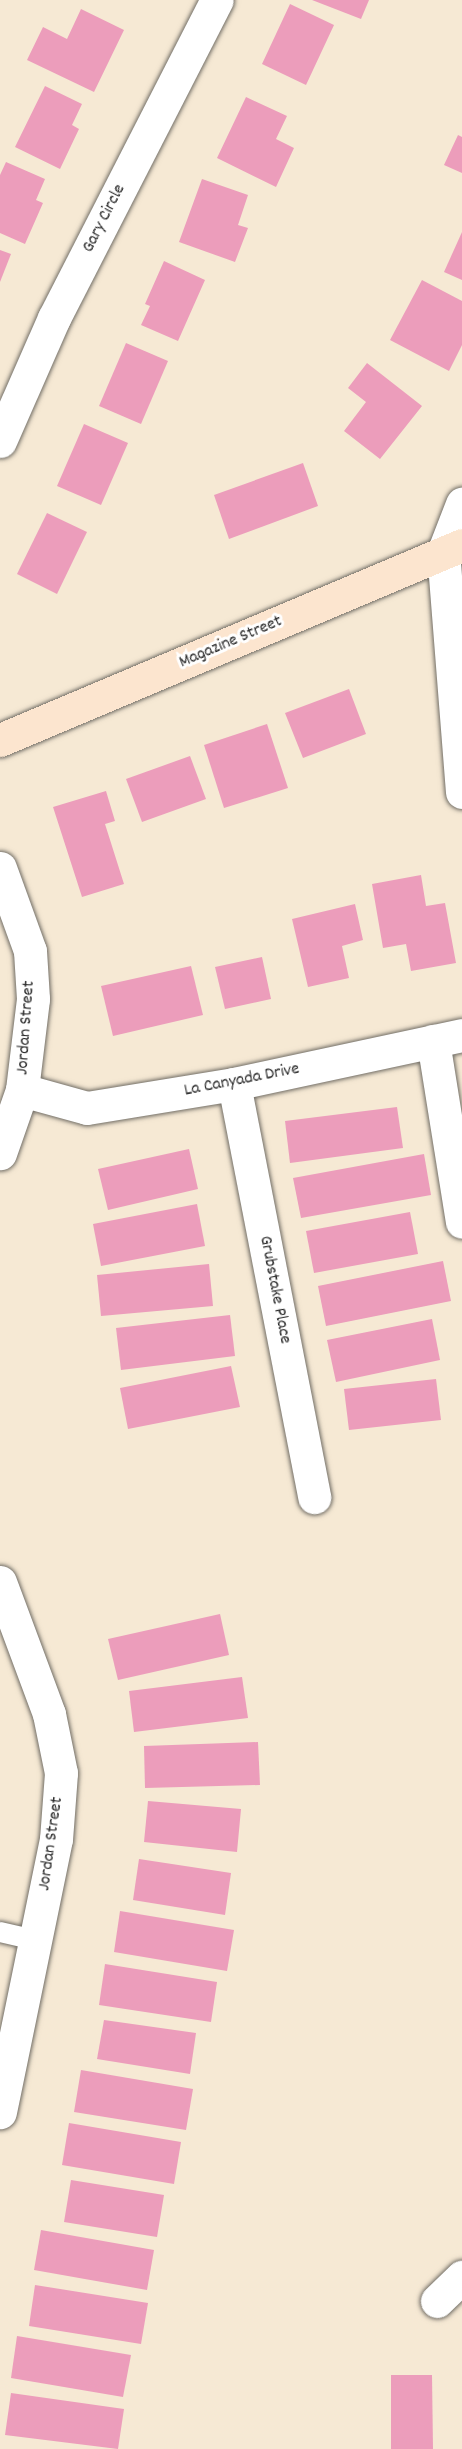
<!DOCTYPE html>
<html>
<head>
<meta charset="utf-8">
<style>
	body { margin:0 }
	#map { position:relative; width:462px; height:2449px; overflow:hidden; background:#f6e9d4; font-family:Dekko,sans-serif }
	div>[style] { position:absolute }
	.building>* { inset:0; background:#ec9dbb }
	.roads { filter:drop-shadow(0 0 2px #726e66) drop-shadow(0 0 2px #726e66) }
	.lane>* { height:20px; margin:-10px; padding:0 10px; transform-origin:10px; border-radius:10px; background:#fff }
	.street>* { height:33px; margin:-16.5px; padding:0 16.5px; transform-origin:16.5px; border-radius:16.5px; background:#fff }
	.secondary>* { height:33px; margin:-16.5px; padding:0 16.5px; transform-origin:16.5px; border-radius:16.5px; background:#fce5cf }
	span { translate:-50% -50%; white-space:nowrap; text-align:center; line-height:1.15; -webkit-text-stroke:6px #fff; paint-order:stroke }
	.street-label { font-size:18px; color:#2b2b2b }
</style>
</head>
<body>
<div id="map">
	<div class="building">
		<div style="clip-path:polygon(312px 0,369px 0,361px 19px)"></div>
		<div style="clip-path:polygon(290px 4px,334px 25px,306px 85px,262px 64px)"></div>
		<div style="clip-path:polygon(81px 9px,124px 30px,94px 92px,27px 60px,43px 27px,67px 39px)"></div>
		<div style="clip-path:polygon(45px 86px,82px 104px,72px 125px,79px 129px,60px 169px,15px 147px)"></div>
		<div style="clip-path:polygon(246px 97px,287px 116px,276px 139px,294px 148px,276px 187px,217px 158px)"></div>
		<div style="clip-path:polygon(458px 135px,462px 137px,462px 173px,444px 165px)"></div>
		<div style="clip-path:polygon(6px 162px,45px 179px,36px 200px,43px 203px,25px 244px,0 233px,0 175px)"></div>
		<div style="clip-path:polygon(202px 179px,248px 195px,238px 225px,248px 228px,235px 262px,179px 242px)"></div>
		<div style="clip-path:polygon(462px 232px,462px 280px,444px 272px)"></div>
		<div style="clip-path:polygon(0 250px,11px 254px,0 282px)"></div>
		<div style="clip-path:polygon(164px 261px,205px 280px,178px 341px,141px 325px,150px 306px,145px 304px)"></div>
		<div style="clip-path:polygon(422px 280px,462px 301px,462px 345px,449px 371px,390px 340px)"></div>
		<div style="clip-path:polygon(126px 343px,168px 361px,141px 424px,99px 406px)"></div>
		<div style="clip-path:polygon(367px 363px,422px 406px,380px 459px,344px 431px,366px 402px,348px 388px)"></div>
		<div style="clip-path:polygon(84px 424px,128px 443px,101px 505px,57px 486px)"></div>
		<div style="clip-path:polygon(303px 463px,318px 506px,229px 539px,214px 495px)"></div>
		<div style="clip-path:polygon(47px 513px,87px 532px,57px 594px,17px 574px)"></div>
		<div style="clip-path:polygon(349px 689px,366px 734px,303px 758px,285px 713px)"></div>
		<div style="clip-path:polygon(267px 724px,288px 788px,224px 808px,204px 745px)"></div>
		<div style="clip-path:polygon(190px 756px,206px 799px,142px 822px,126px 779px)"></div>
		<div style="clip-path:polygon(106px 791px,115px 821px,105px 824px,124px 884px,82px 897px,53px 807px)"></div>
		<div style="clip-path:polygon(421px 875px,426px 906px,445px 903px,456px 963px,411px 971px,406px 944px,383px 948px,372px 884px)"></div>
		<div style="clip-path:polygon(355px 904px,363px 940px,342px 946px,349px 978px,308px 987px,292px 919px)"></div>
		<div style="clip-path:polygon(262px 957px,271px 999px,225px 1009px,215px 967px)"></div>
		<div style="clip-path:polygon(191px 966px,203px 1015px,113px 1036px,101px 986px)"></div>
		<div style="clip-path:polygon(397px 1107px,403px 1148px,290px 1163px,285px 1121px)"></div>
		<div style="clip-path:polygon(189px 1149px,198px 1189px,108px 1210px,98px 1169px)"></div>
		<div style="clip-path:polygon(424px 1154px,431px 1195px,301px 1218px,293px 1178px)"></div>
		<div style="clip-path:polygon(197px 1204px,205px 1246px,101px 1266px,93px 1224px)"></div>
		<div style="clip-path:polygon(410px 1212px,418px 1254px,314px 1273px,306px 1231px)"></div>
		<div style="clip-path:polygon(443px 1261px,451px 1301px,326px 1326px,318px 1286px)"></div>
		<div style="clip-path:polygon(209px 1264px,213px 1306px,101px 1316px,97px 1275px)"></div>
		<div style="clip-path:polygon(230px 1315px,235px 1356px,121px 1370px,116px 1328px)"></div>
		<div style="clip-path:polygon(432px 1319px,440px 1360px,336px 1382px,327px 1340px)"></div>
		<div style="clip-path:polygon(231px 1366px,240px 1407px,128px 1429px,120px 1388px)"></div>
		<div style="clip-path:polygon(436px 1379px,441px 1420px,349px 1430px,344px 1389px)"></div>
		<div style="clip-path:polygon(220px 1614px,229px 1655px,118px 1680px,108px 1639px)"></div>
		<div style="clip-path:polygon(242px 1677px,248px 1718px,134px 1732px,129px 1691px)"></div>
		<div style="clip-path:polygon(258px 1742px,260px 1785px,145px 1788px,144px 1746px)"></div>
		<div style="clip-path:polygon(148px 1801px,241px 1809px,237px 1852px,144px 1842px)"></div>
		<div style="clip-path:polygon(139px 1859px,231px 1873px,225px 1915px,133px 1900px)"></div>
		<div style="clip-path:polygon(120px 1911px,234px 1930px,227px 1971px,114px 1952px)"></div>
		<div style="clip-path:polygon(105px 1964px,217px 1982px,211px 2022px,99px 2005px)"></div>
		<div style="clip-path:polygon(104px 2020px,196px 2033px,190px 2074px,97px 2059px)"></div>
		<div style="clip-path:polygon(81px 2070px,193px 2089px,186px 2130px,74px 2112px)"></div>
		<div style="clip-path:polygon(69px 2123px,181px 2142px,174px 2184px,62px 2165px)"></div>
		<div style="clip-path:polygon(71px 2180px,164px 2195px,157px 2237px,64px 2222px)"></div>
		<div style="clip-path:polygon(41px 2230px,154px 2250px,147px 2290px,34px 2270px)"></div>
		<div style="clip-path:polygon(35px 2285px,148px 2303px,141px 2344px,29px 2326px)"></div>
		<div style="clip-path:polygon(17px 2336px,131px 2355px,123px 2397px,11px 2378px)"></div>
		<div style="clip-path:polygon(391px 2375px,432px 2375px,433px 2449px,391px 2449px)"></div>
		<div style="clip-path:polygon(11px 2393px,124px 2409px,118px 2449px,5px 2435px)"></div>
	</div>
	<div class="roads">
		<div class="lane">
			<div style="left:0;top:1932px;width:37px;rotate:13deg"></div>
		</div>
		<div class="street">
			<div style="left:0;top:441px;width:134px;rotate:-66.3deg"></div>
			<div style="left:54px;top:318px;width:357px;rotate:-62.9deg"></div>
			<div style="left:462px;top:792px;width:240px;rotate:-94.5deg"></div>
			<div style="left:443px;top:553px;width:53px;rotate:-68.8deg"></div>
			<div style="left:0;top:868px;width:88px;rotate:70.1deg"></div>
			<div style="left:30px;top:951px;width:48px;rotate:86.4deg"></div>
			<div style="left:33px;top:999px;width:92px;rotate:96.9deg"></div>
			<div style="left:22px;top:1090px;width:67px;rotate:109.2deg"></div>
			<div style="left:433px;top:1041px;width:183px;rotate:80.9deg"></div>
			<div style="left:234px;top:1084px;width:421px;rotate:79deg"></div>
			<div style="left:22px;top:1090px;width:67px;rotate:15.5deg"></div>
			<div style="left:87px;top:1108px;width:149px;rotate:-9.3deg"></div>
			<div style="left:234px;top:1084px;width:233px;rotate:-12.1deg"></div>
			<div style="left:0;top:1582px;width:141px;rotate:69.6deg"></div>
			<div style="left:49px;top:1714px;width:60px;rotate:78.5deg"></div>
			<div style="left:61px;top:1773px;width:66px;rotate:94.3deg"></div>
			<div style="left:56px;top:1839px;width:279px;rotate:101.6deg"></div>
			<div style="left:437px;top:2301px;width:35px;rotate:-44deg"></div>
		</div>
		<div class="secondary">
			<div style="left:0;top:740px;width:501px;rotate:-22.88deg"></div>
		</div>
	</div>
	<div class="street-label">
		<span style="left:105px;top:219px;rotate:-63deg">Gary Circle</span>
		<span style="left:231px;top:643px;rotate:-23deg">Magazine Street</span>
		<span style="left:27px;top:1028px;rotate:-86deg">Jordan Street</span>
		<span style="left:242px;top:1081px;rotate:-11deg">La Canyada Drive</span>
		<span style="left:274px;top:1290px;rotate:79deg">Grubstake Place</span>
		<span style="left:52px;top:1844px;rotate:-82deg">Jordan Street</span>
	</div>
</div>
</body>
</html>
